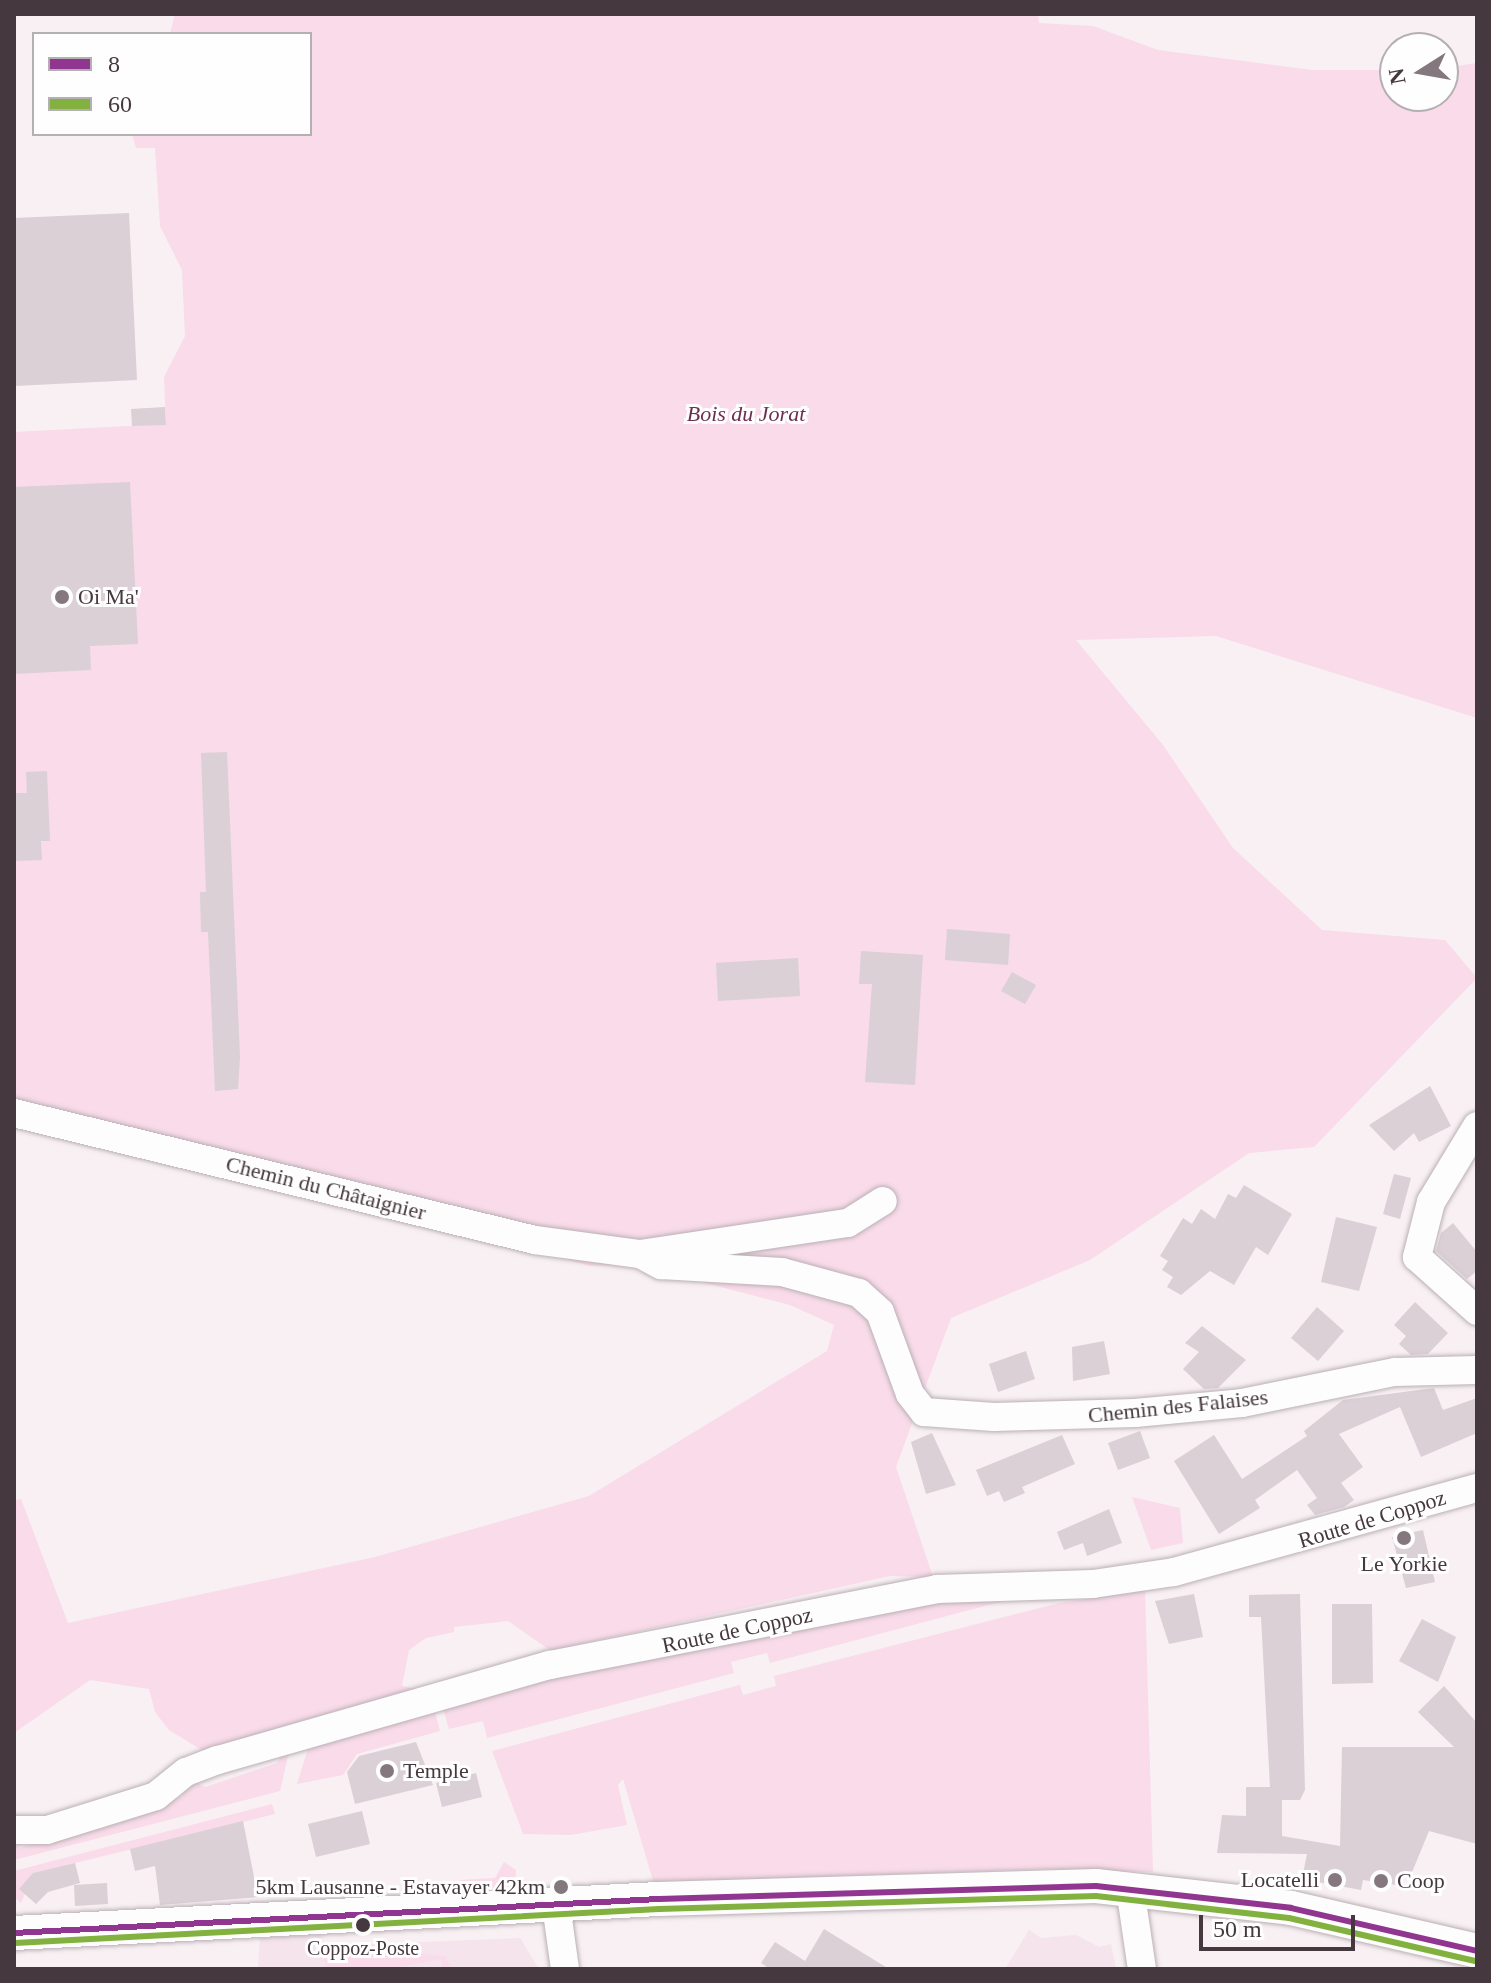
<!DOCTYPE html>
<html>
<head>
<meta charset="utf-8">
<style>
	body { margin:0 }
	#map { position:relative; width:1491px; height:1983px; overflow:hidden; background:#f8f0f3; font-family:Georgia,serif }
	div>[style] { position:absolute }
	.built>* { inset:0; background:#f5e4eb }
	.green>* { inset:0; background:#f9dbe9 }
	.building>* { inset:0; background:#dad0d5 }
	.roads { filter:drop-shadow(0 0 2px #bab0b5) drop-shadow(0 0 2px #bab0b5) }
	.minor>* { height:28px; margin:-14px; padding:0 14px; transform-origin:14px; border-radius:14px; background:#fefdfd }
	.major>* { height:34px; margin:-17px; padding:0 17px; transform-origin:17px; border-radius:17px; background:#fefdfd }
	.bus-1>* { height:6px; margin:-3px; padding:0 3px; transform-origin:3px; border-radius:3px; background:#913690 }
	.bus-2>* { height:6px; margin:-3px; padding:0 3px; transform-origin:3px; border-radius:3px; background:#82b13f }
	.dots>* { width:22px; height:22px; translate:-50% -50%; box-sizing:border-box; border:4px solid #fefefe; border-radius:50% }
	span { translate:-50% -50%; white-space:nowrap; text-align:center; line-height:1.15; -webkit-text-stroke:6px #fefefe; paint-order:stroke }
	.bus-label { font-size:20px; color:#46383f }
	.park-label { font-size:22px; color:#6c2f51; font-style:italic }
	.poi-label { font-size:22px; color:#46383f }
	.left { translate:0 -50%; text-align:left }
	.right { translate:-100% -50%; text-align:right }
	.street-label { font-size:22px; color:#46383f }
	.frame { position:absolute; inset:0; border:16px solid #46383f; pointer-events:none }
	.legend { position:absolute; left:32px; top:32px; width:280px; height:104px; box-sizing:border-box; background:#fefefe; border:2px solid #b4afb2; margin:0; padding:10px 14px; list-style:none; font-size:24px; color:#46383f }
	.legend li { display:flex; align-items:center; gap:16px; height:40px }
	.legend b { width:40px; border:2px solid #b4afb2 }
	.north { position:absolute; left:1379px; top:32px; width:80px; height:80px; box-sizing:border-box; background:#fefefe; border:2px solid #b4afb2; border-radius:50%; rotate:259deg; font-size:22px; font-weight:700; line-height:32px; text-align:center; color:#46383f }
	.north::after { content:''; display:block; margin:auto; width:28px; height:36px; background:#84787e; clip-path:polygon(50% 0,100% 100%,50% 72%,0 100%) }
	.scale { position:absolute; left:1199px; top:1915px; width:156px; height:36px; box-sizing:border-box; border:4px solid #46383f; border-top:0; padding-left:10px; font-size:24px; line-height:28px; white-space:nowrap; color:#46383f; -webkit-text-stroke:6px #fefefe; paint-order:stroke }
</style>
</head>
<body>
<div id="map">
	<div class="built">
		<div style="clip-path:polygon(1029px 1930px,1041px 1938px,1076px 1935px,1099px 1947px,1111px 1944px,1116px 1969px,1005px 1969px)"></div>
		<div style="clip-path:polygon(321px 1934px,324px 1946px,520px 1938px,539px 1969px,258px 1969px,260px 1938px)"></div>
	</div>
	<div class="green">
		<div style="clip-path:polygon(175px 14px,1038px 14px,1039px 23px,1093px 26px,1158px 50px,1312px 70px,1395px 70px,1395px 96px,1443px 96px,1443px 68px,1477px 63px,1477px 718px,1216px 636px,1076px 640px,1163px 745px,1233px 848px,1322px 930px,1445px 940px,1477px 978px,1314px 1147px,1249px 1153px,1090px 1260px,951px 1318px,896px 1467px,933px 1577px,890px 1576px,576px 1645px,564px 1660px,508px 1621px,454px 1627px,454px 1632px,426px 1638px,409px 1650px,402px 1686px,416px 1689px,218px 1760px,169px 1730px,155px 1712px,149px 1689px,90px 1680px,14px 1733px,14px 1500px,21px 1499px,68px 1623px,375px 1557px,589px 1496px,827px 1351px,834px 1325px,790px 1305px,631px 1264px,591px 1266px,93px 1137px,14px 1123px,14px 432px,166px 424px,164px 377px,185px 336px,182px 270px,160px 226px,155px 148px,136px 148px,132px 134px,310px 134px,310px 34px,170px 34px)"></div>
		<div style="clip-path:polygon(1132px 1497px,1180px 1508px,1183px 1543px,1151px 1550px)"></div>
		<div style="clip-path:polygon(1145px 1590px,1153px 1872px,1047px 1869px,654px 1884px,623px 1779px,618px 1785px,627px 1825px,571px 1835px,523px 1834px,492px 1751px,740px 1685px,743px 1695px,776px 1686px,774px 1676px,1059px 1603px)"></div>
		<div style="clip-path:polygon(1007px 1600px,770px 1663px,767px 1653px,731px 1662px,734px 1673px,487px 1738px,483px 1721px,449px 1729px,442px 1705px,660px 1652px,923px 1603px)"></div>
		<div style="clip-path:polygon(434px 1708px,440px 1731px,357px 1754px,343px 1775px,297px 1784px,309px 1745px)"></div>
		<div style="clip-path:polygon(268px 1752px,289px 1752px,280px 1791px,14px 1860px,14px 1845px,20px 1848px,181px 1797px,192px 1780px,205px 1787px,277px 1763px,280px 1758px)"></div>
		<div style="clip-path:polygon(272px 1804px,275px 1814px,34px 1873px,21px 1903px,14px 1897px,14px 1871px)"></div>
		<div style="clip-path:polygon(504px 1862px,516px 1870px,515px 1887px,458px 1888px,460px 1880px,495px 1878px)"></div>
		<div style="clip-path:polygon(410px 1944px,417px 1953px,446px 1957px,451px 1968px,443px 1969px,441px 1959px,390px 1969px,326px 1969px,322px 1948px)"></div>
	</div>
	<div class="building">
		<div style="clip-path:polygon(129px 213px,137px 380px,14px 386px,14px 218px)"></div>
		<div style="clip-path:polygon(165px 407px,166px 425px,132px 426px,131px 409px)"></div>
		<div style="clip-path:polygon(130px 482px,138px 644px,90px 646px,91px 670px,14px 674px,14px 487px)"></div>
		<div style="clip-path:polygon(227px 752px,240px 1057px,238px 1089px,215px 1091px,208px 932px,201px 932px,200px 892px,206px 892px,201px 753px)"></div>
		<div style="clip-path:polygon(47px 771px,50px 841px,41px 841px,42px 860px,14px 861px,14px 793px,27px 793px,26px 772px)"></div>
		<div style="clip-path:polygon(947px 929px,1010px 934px,1008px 965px,945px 960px)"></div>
		<div style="clip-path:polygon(861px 951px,923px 955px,915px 1085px,865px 1082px,872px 984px,859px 984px)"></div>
		<div style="clip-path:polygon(798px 958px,800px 996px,718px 1001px,716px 963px)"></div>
		<div style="clip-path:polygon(1012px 972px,1036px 985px,1025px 1004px,1001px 991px)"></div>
		<div style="clip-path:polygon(1430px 1086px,1451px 1126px,1419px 1142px,1414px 1133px,1394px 1151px,1369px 1125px)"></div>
		<div style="clip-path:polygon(1394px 1174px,1411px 1178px,1400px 1219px,1383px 1214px)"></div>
		<div style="clip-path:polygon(1244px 1185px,1292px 1214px,1268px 1255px,1256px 1247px,1234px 1285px,1210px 1271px,1181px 1295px,1167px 1287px,1173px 1277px,1162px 1270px,1168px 1261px,1160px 1256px,1183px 1218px,1192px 1224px,1201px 1209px,1215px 1219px,1228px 1194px,1236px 1198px)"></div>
		<div style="clip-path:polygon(1336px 1217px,1377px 1227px,1359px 1291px,1321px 1282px)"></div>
		<div style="clip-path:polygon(1453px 1223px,1477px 1252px,1477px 1271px,1467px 1279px,1436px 1251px,1441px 1233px)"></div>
		<div style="clip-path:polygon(1415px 1302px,1448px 1333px,1428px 1354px,1411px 1355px,1399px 1344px,1406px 1336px,1394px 1325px)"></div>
		<div style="clip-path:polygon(1317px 1307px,1344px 1331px,1318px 1361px,1291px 1338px)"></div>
		<div style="clip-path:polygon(1202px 1326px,1246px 1360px,1218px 1388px,1204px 1389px,1183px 1369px,1199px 1352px,1185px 1343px)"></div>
		<div style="clip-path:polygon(1104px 1341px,1110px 1374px,1073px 1381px,1072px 1347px)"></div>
		<div style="clip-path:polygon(1026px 1351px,1035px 1379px,998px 1392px,989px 1364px)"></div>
		<div style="clip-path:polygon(1434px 1388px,1443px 1410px,1477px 1398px,1477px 1433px,1421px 1457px,1400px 1407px,1339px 1434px,1363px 1467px,1341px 1483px,1354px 1500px,1344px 1507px,1315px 1515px,1307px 1505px,1317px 1498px,1297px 1470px,1255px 1500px,1260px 1508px,1219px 1534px,1174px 1461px,1214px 1435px,1242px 1479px,1307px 1436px,1304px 1431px,1343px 1400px)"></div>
		<div style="clip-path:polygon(1140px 1431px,1150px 1458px,1118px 1470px,1108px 1443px)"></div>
		<div style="clip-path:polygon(932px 1433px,956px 1485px,926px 1494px,911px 1442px)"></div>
		<div style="clip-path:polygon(1062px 1435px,1075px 1464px,1022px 1487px,1025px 1493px,1004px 1502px,999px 1491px,987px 1496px,976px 1470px)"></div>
		<div style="clip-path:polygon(1109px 1509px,1122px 1543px,1087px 1556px,1083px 1543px,1064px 1550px,1057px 1532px)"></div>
		<div style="clip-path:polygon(1423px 1530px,1435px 1582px,1406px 1588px,1392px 1537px)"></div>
		<div style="clip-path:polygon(1194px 1594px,1203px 1637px,1169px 1644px,1155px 1601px)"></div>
		<div style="clip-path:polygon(1300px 1594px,1305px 1790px,1300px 1800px,1282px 1800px,1282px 1836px,1340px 1846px,1342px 1747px,1454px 1747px,1418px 1712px,1444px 1686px,1477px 1723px,1477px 1844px,1429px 1831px,1410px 1877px,1398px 1876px,1396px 1885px,1363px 1880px,1361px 1890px,1302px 1879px,1307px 1854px,1217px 1853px,1222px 1815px,1246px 1816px,1246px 1787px,1270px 1787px,1261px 1617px,1249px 1617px,1249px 1595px)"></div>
		<div style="clip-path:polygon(1332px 1604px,1372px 1604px,1373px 1683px,1332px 1684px)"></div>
		<div style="clip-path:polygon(1422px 1619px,1456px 1637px,1438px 1682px,1399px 1661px)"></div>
		<div style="clip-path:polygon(416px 1742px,433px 1785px,355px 1804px,347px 1772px,359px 1756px)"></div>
		<div style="clip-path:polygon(476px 1773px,482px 1797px,442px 1807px,436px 1783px)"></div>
		<div style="clip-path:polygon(362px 1811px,370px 1844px,316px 1857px,308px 1824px)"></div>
		<div style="clip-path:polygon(243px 1821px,258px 1897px,160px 1905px,155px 1866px,135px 1871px,130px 1849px)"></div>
		<div style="clip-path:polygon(75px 1863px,80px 1883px,48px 1892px,36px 1904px,19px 1889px,33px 1873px)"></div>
		<div style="clip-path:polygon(107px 1883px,108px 1904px,75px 1906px,74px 1885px)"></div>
		<div style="clip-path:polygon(824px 1929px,889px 1969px,770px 1969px,761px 1963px,775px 1942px,805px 1961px)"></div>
	</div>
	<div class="roads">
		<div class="minor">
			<div style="left:14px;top:1113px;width:536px;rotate:13.7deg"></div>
			<div style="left:535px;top:1240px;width:106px;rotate:7.6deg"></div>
			<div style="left:640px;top:1254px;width:210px;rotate:-8.5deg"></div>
			<div style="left:848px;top:1223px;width:41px;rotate:-32.2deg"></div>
			<div style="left:1477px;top:1126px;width:89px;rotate:121.2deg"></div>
			<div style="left:1431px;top:1202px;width:57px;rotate:104.3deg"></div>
			<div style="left:1417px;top:1257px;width:81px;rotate:42deg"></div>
			<div style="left:640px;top:1254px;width:24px;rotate:28deg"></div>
			<div style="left:661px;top:1265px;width:121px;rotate:3.3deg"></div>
			<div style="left:782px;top:1272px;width:80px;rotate:15.3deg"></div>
			<div style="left:859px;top:1293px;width:28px;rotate:42deg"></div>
			<div style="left:880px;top:1312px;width:87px;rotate:69.9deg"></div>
			<div style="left:910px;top:1394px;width:23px;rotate:52deg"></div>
			<div style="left:924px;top:1412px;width:70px;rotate:4.1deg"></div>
			<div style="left:994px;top:1417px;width:141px;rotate:-1.6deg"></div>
			<div style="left:1135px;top:1413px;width:107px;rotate:-5.3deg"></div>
			<div style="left:1242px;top:1403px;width:156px;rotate:-11.5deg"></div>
			<div style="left:1395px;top:1372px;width:82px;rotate:-1.4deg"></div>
			<div style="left:14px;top:1830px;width:33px"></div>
			<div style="left:47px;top:1830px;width:114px;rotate:-17.3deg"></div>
			<div style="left:156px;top:1796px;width:38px;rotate:-39deg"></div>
			<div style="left:186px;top:1772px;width:34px;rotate:-21deg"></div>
			<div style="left:218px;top:1760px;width:345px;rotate:-16deg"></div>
			<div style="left:550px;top:1665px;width:394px;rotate:-11.1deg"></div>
			<div style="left:937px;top:1589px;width:156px;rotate:-1.8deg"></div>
			<div style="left:1093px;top:1584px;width:82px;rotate:-8.4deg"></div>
			<div style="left:1174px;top:1572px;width:314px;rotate:-15.5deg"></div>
			<div style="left:1130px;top:1888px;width:82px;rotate:81.6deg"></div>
			<div style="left:556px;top:1905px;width:65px;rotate:82deg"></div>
		</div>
		<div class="major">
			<div style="left:14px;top:1933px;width:646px;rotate:-3.02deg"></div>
			<div style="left:659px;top:1899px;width:437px;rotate:-1.7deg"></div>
			<div style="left:1096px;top:1886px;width:196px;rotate:6.4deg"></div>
			<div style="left:1291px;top:1908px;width:191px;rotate:13deg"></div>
		</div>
	</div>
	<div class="bus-1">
		<div style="left:14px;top:1933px;width:646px;rotate:-3.02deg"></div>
		<div style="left:659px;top:1899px;width:437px;rotate:-1.7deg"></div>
		<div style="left:1096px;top:1886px;width:196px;rotate:6.4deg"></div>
		<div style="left:1291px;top:1908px;width:191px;rotate:13deg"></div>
	</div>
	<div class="bus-2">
		<div style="left:15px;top:1943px;width:645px;rotate:-3.02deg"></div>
		<div style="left:659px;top:1909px;width:437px;rotate:-1.7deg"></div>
		<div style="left:1096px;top:1896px;width:194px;rotate:6.5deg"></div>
		<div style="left:1289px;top:1918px;width:191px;rotate:13deg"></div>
	</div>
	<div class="dots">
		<div style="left:62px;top:597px;background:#84787e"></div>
		<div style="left:1404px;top:1538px;background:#84787e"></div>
		<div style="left:387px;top:1771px;background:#84787e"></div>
		<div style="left:1335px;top:1880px;background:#84787e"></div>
		<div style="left:1381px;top:1881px;background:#84787e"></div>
		<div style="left:561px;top:1887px;background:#84787e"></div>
		<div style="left:363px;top:1925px;background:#46383f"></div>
	</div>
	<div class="bus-label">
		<span style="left:363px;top:1948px">Coppoz-Poste</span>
	</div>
	<div class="park-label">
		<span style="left:746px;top:414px">Bois du Jorat</span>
	</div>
	<div class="poi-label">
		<span class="left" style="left:78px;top:597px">Oi Ma'</span>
		<span style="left:1404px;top:1564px">Le Yorkie</span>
		<span class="left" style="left:403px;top:1771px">Temple</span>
		<span class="right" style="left:1319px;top:1880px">Locatelli</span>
		<span class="left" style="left:1397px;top:1881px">Coop</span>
		<span class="right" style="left:545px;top:1887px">5km Lausanne - Estavayer 42km</span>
	</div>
	<div class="street-label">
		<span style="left:326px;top:1188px;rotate:14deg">Chemin du Châtaignier</span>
		<span style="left:1178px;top:1406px;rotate:-6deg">Chemin des Falaises</span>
		<span style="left:1372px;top:1519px;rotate:-17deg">Route de Coppoz</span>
		<span style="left:737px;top:1630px;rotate:-12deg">Route de Coppoz</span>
	</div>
	<div class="frame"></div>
	<ul class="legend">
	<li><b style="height:10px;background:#913690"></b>8</li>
	<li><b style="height:10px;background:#82b13f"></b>60</li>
	</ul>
	<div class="north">N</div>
	<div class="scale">50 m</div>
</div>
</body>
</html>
